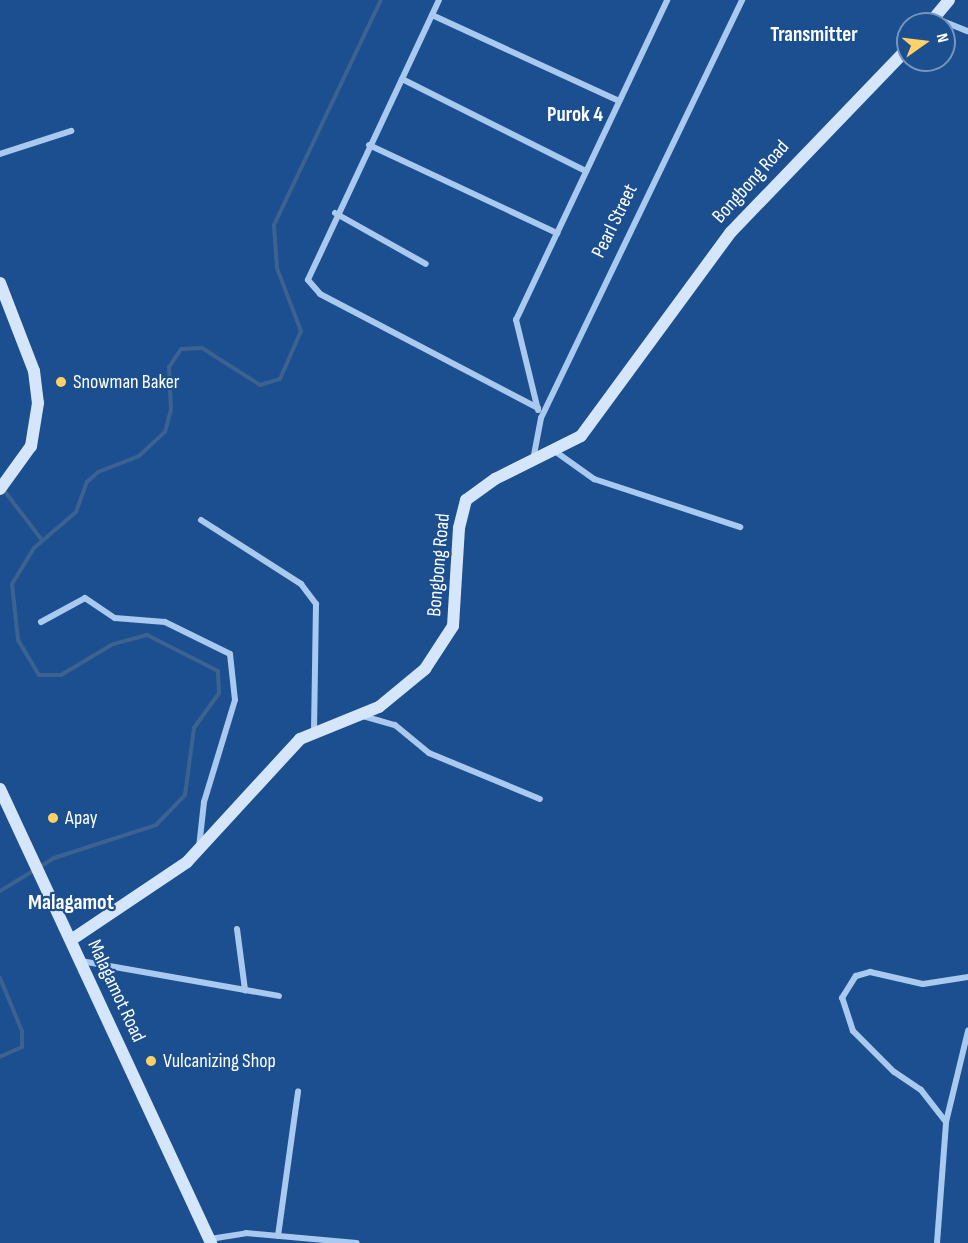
<!DOCTYPE html>
<html>
<head>
<meta charset="utf-8">
<style>
	body { margin:0 }
	#map { position:relative; width:968px; height:1243px; overflow:hidden; background:#1b4f8f; font-family:"Sofia Sans Condensed",sans-serif }
	div>[style] { position:absolute }
	.stream>* { height:4px; margin:-2px; padding:0 2px; transform-origin:2px; border-radius:2px; background:#3c6290 }
	.street>* { height:6px; margin:-3px; padding:0 3px; transform-origin:3px; border-radius:3px; background:#a9c9ee }
	.secondary>* { height:12px; margin:-6px; padding:0 6px; transform-origin:6px; border-radius:6px; background:#d6e6fa }
	.dots>* { width:16px; height:16px; translate:-50% -50%; box-sizing:border-box; border:3px solid #1b4f8f; border-radius:50% }
	span { translate:-50% -50%; white-space:nowrap; text-align:center; line-height:1.15; -webkit-text-stroke:4.5px #1b4f8f; paint-order:stroke }
	.street-label { font-size:20px; color:#fff }
	.poi-label { font-size:20px; color:#fff }
	.left { translate:0 -50%; text-align:left }
	.neighbourhood-label { font-size:21px; color:#fff; font-weight:700 }
	.quarter-label { font-size:22px; color:#fff; font-weight:700 }
	.north { position:absolute; left:896px; top:12px; width:60px; height:60px; box-sizing:border-box; background:#1b4f8f; border:2px solid #7695bc; border-radius:50%; rotate:76deg; font-size:16px; font-weight:700; line-height:24px; text-align:center; color:#fff }
	.north::after { content:''; display:block; margin:auto; width:21px; height:27px; background:#ffd166; clip-path:polygon(50% 0,100% 100%,50% 72%,0 100%) }
</style>
</head>
<body>
<div id="map">
	<div class="stream">
		<div style="left:3px;top:489px;width:64px;rotate:52.6deg"></div>
		<div style="left:0;top:891px;width:63px;rotate:-31.4deg"></div>
		<div style="left:54px;top:858px;width:107px;rotate:-17.9deg"></div>
		<div style="left:156px;top:825px;width:42px;rotate:-46deg"></div>
		<div style="left:185px;top:795px;width:68px;rotate:-82.3deg"></div>
		<div style="left:194px;top:728px;width:43px;rotate:-54.5deg"></div>
		<div style="left:219px;top:693px;width:22px;rotate:-93deg"></div>
		<div style="left:218px;top:671px;width:80px;rotate:-153.1deg"></div>
		<div style="left:147px;top:635px;width:35px;rotate:165deg"></div>
		<div style="left:113px;top:644px;width:61px;rotate:149.2deg"></div>
		<div style="left:61px;top:675px;width:22px;rotate:180deg"></div>
		<div style="left:39px;top:675px;width:41px;rotate:-121deg"></div>
		<div style="left:18px;top:640px;width:56px;rotate:-96.1deg"></div>
		<div style="left:12px;top:584px;width:42px;rotate:-58.6deg"></div>
		<div style="left:34px;top:548px;width:55px;rotate:-40.6deg"></div>
		<div style="left:76px;top:512px;width:32px;rotate:-70deg"></div>
		<div style="left:87px;top:482px;width:15px;rotate:-42deg"></div>
		<div style="left:98px;top:472px;width:44px;rotate:-21.3deg"></div>
		<div style="left:139px;top:456px;width:35px;rotate:-43deg"></div>
		<div style="left:165px;top:432px;width:23px;rotate:-75deg"></div>
		<div style="left:171px;top:410px;width:43px;rotate:-92.7deg"></div>
		<div style="left:169px;top:367px;width:22px;rotate:-56deg"></div>
		<div style="left:181px;top:349px;width:21px;rotate:-3deg"></div>
		<div style="left:202px;top:348px;width:69px;rotate:32.5deg"></div>
		<div style="left:260px;top:385px;width:21px;rotate:-17deg"></div>
		<div style="left:280px;top:379px;width:52px;rotate:-66.4deg"></div>
		<div style="left:301px;top:331px;width:67px;rotate:-110.9deg"></div>
		<div style="left:277px;top:268px;width:43px;rotate:-94deg"></div>
		<div style="left:274px;top:225px;width:249px;rotate:-64.6deg"></div>
		<div style="left:0;top:978px;width:57px;rotate:67.5deg"></div>
		<div style="left:22px;top:1031px;width:16px;rotate:90deg"></div>
		<div style="left:22px;top:1047px;width:24px;rotate:156deg"></div>
	</div>
	<div class="street">
		<div style="left:439px;top:0;width:309px;rotate:115.1deg"></div>
		<div style="left:308px;top:280px;width:18px;rotate:49deg"></div>
		<div style="left:320px;top:294px;width:246px;rotate:27.6deg"></div>
		<div style="left:432px;top:15px;width:206px;rotate:24.7deg"></div>
		<div style="left:935px;top:18px;width:35px;rotate:22deg"></div>
		<div style="left:402px;top:79px;width:206px;rotate:26.6deg"></div>
		<div style="left:369px;top:145px;width:208px;rotate:25.1deg"></div>
		<div style="left:0;top:154px;width:75px;rotate:-17.9deg"></div>
		<div style="left:335px;top:213px;width:104px;rotate:29.3deg"></div>
		<div style="left:538px;top:410px;width:93px;rotate:-103.7deg"></div>
		<div style="left:516px;top:320px;width:354px;rotate:-64.7deg"></div>
		<div style="left:556px;top:452px;width:47px;rotate:35.4deg"></div>
		<div style="left:594px;top:479px;width:154px;rotate:18.2deg"></div>
		<div style="left:533px;top:460px;width:43px;rotate:-79.2deg"></div>
		<div style="left:541px;top:418px;width:464px;rotate:-64.3deg"></div>
		<div style="left:201px;top:520px;width:119px;rotate:32.6deg"></div>
		<div style="left:301px;top:584px;width:25px;rotate:53deg"></div>
		<div style="left:316px;top:604px;width:127px;rotate:90.9deg"></div>
		<div style="left:41px;top:622px;width:50px;rotate:-28.6deg"></div>
		<div style="left:85px;top:598px;width:36px;rotate:34deg"></div>
		<div style="left:115px;top:618px;width:50px;rotate:4.6deg"></div>
		<div style="left:165px;top:622px;width:72px;rotate:26.2deg"></div>
		<div style="left:230px;top:654px;width:46px;rotate:83.8deg"></div>
		<div style="left:235px;top:700px;width:107px;rotate:106.9deg"></div>
		<div style="left:204px;top:802px;width:45px;rotate:96.3deg"></div>
		<div style="left:363px;top:716px;width:33px;rotate:16deg"></div>
		<div style="left:395px;top:725px;width:44px;rotate:39.5deg"></div>
		<div style="left:429px;top:753px;width:120px;rotate:22.5deg"></div>
		<div style="left:237px;top:929px;width:62px;rotate:82.5deg"></div>
		<div style="left:81px;top:961px;width:201px;rotate:10deg"></div>
		<div style="left:946px;top:1122px;width:41px;rotate:-128deg"></div>
		<div style="left:921px;top:1090px;width:32px;rotate:-146deg"></div>
		<div style="left:894px;top:1072px;width:58px;rotate:-135deg"></div>
		<div style="left:853px;top:1031px;width:35px;rotate:-108deg"></div>
		<div style="left:842px;top:998px;width:26px;rotate:-58deg"></div>
		<div style="left:856px;top:976px;width:15px;rotate:-16deg"></div>
		<div style="left:870px;top:972px;width:54px;rotate:12.8deg"></div>
		<div style="left:923px;top:984px;width:46px;rotate:-8.8deg"></div>
		<div style="left:278px;top:1236px;width:146px;rotate:-82.1deg"></div>
		<div style="left:210px;top:1239px;width:36px;rotate:-9deg"></div>
		<div style="left:246px;top:1233px;width:111px;rotate:5.1deg"></div>
		<div style="left:937px;top:1243px;width:121px;rotate:-85.7deg"></div>
		<div style="left:946px;top:1122px;width:94px;rotate:-76.4deg"></div>
	</div>
	<div class="secondary">
		<div style="left:929px;top:24px;width:31px;rotate:-50deg"></div>
		<div style="left:0;top:283px;width:94px;rotate:68.9deg"></div>
		<div style="left:34px;top:371px;width:32px;rotate:83deg"></div>
		<div style="left:38px;top:403px;width:44px;rotate:99.2deg"></div>
		<div style="left:31px;top:446px;width:53px;rotate:125.8deg"></div>
		<div style="left:0;top:789px;width:501px;rotate:65.07deg"></div>
		<div style="left:71px;top:940px;width:140px;rotate:-33.9deg"></div>
		<div style="left:187px;top:862px;width:167px;rotate:-47.4deg"></div>
		<div style="left:300px;top:739px;width:85px;rotate:-22.1deg"></div>
		<div style="left:379px;top:707px;width:60px;rotate:-39.6deg"></div>
		<div style="left:425px;top:669px;width:51px;rotate:-56.9deg"></div>
		<div style="left:453px;top:626px;width:98px;rotate:-86.5deg"></div>
		<div style="left:459px;top:528px;width:29px;rotate:-76deg"></div>
		<div style="left:466px;top:500px;width:36px;rotate:-36deg"></div>
		<div style="left:495px;top:479px;width:96px;rotate:-26.6deg"></div>
		<div style="left:581px;top:436px;width:253px;rotate:-53.7deg"></div>
		<div style="left:731px;top:232px;width:255px;rotate:-46.1deg"></div>
	</div>
	<div class="dots">
		<div style="left:61px;top:382px;background:#ffd166"></div>
		<div style="left:53px;top:818px;background:#ffd166"></div>
		<div style="left:151px;top:1061px;background:#ffd166"></div>
	</div>
	<div class="street-label">
		<span style="left:751px;top:182px;rotate:-48deg">Bongbong Road</span>
		<span style="left:615px;top:221px;rotate:-64deg">Pearl Street</span>
		<span style="left:439px;top:565px;rotate:-85deg">Bongbong Road</span>
		<span style="left:116px;top:991px;rotate:65deg">Malagamot Road</span>
	</div>
	<div class="poi-label">
		<span class="left" style="left:73px;top:382px">Snowman Baker</span>
		<span class="left" style="left:65px;top:818px">Apay</span>
		<span class="left" style="left:163px;top:1061px">Vulcanizing Shop</span>
	</div>
	<div class="neighbourhood-label">
		<span style="left:814px;top:35px">Transmitter</span>
		<span style="left:575px;top:115px">Purok 4</span>
	</div>
	<div class="quarter-label">
		<span style="left:71px;top:903px">Malagamot</span>
	</div>
	<div class="north">N</div>
</div>
</body>
</html>
